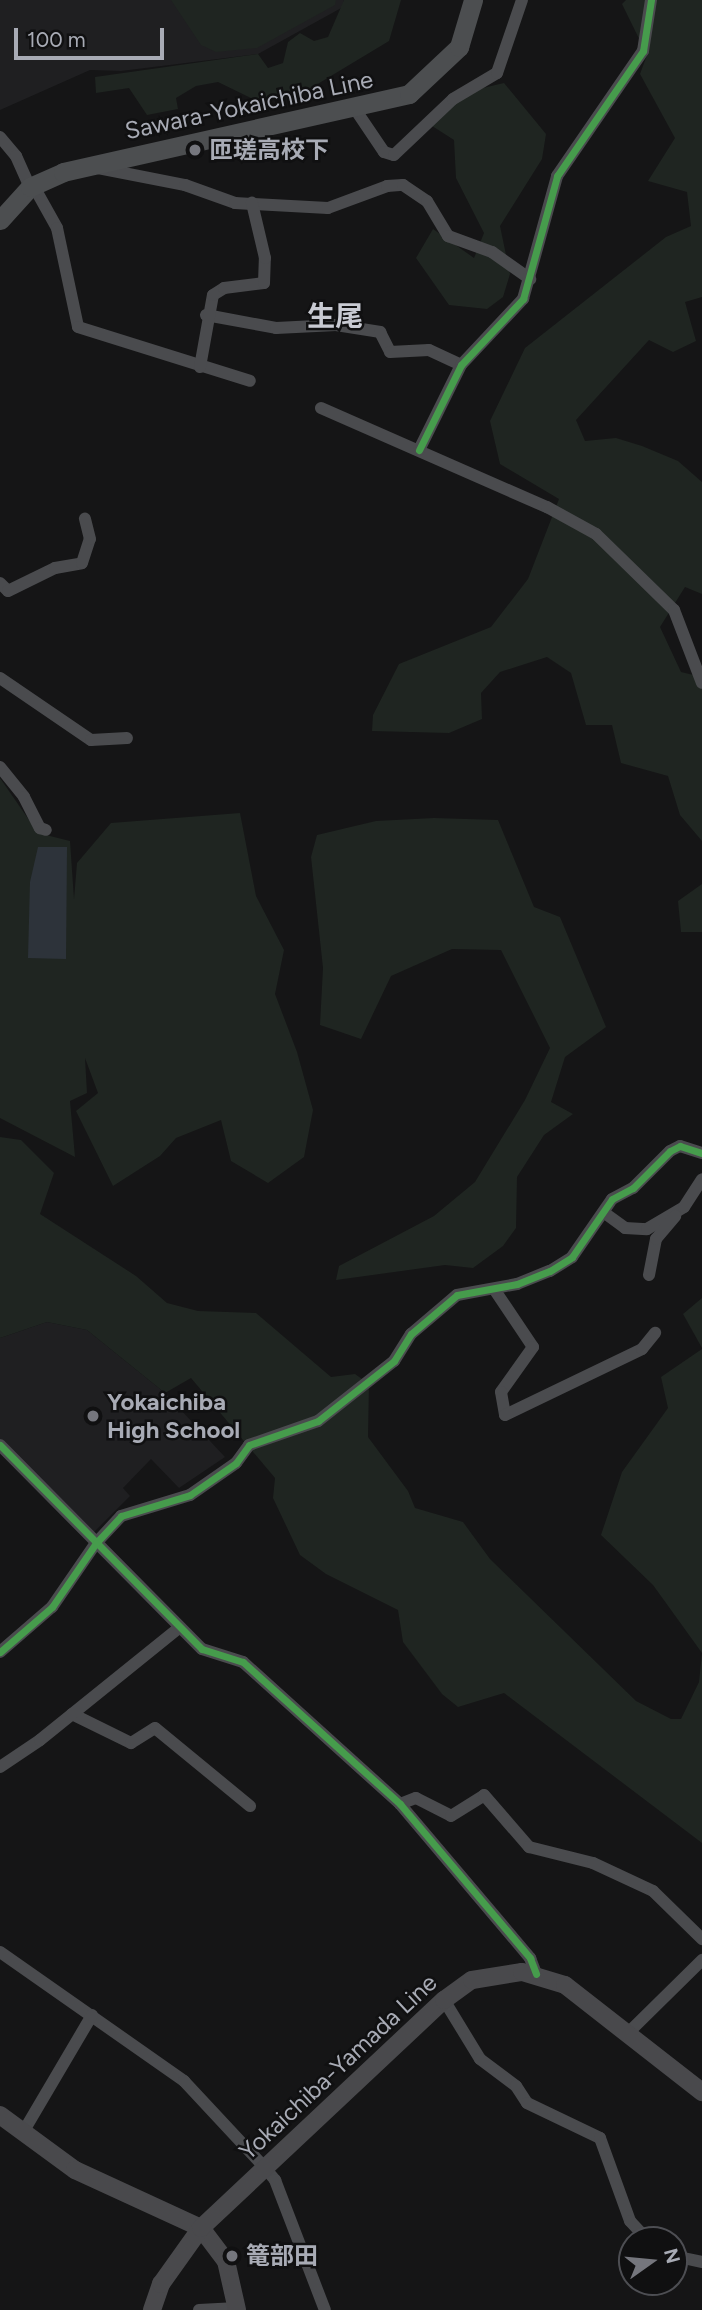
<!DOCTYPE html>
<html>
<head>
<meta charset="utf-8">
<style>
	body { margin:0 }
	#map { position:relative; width:702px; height:2310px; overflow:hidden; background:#151516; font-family:Figtree,"Noto Sans JP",sans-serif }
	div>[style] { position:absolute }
	.built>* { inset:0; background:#1f1f21 }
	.green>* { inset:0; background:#1f2521 }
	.water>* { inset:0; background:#2d333a }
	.street>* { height:12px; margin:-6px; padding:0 6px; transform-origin:6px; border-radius:6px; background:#4a4b4e }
	.secondary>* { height:18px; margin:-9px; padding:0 9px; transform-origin:9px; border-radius:9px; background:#49494c }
	.primary>* { height:19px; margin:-9.5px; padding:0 9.5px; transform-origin:9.5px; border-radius:9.5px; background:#4c4e50 }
	.cycleway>* { height:7px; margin:-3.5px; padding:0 3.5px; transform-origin:3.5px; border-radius:3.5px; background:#469c4c }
	.dots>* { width:19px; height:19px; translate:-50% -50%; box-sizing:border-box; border:4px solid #101011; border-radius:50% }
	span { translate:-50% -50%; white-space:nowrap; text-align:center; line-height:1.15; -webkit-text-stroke:5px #101011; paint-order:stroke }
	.street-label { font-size:24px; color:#a8abb5 }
	.poi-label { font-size:24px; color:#a8abb5; font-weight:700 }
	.left { translate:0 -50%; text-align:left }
	.quarter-label { font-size:28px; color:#c8cad2; font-weight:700 }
	.north { position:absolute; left:618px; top:2226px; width:70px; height:70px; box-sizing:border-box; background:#101011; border:2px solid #4d4e53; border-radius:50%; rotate:75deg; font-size:19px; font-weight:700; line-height:28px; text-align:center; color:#a8abb5 }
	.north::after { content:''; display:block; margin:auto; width:24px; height:32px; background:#75767d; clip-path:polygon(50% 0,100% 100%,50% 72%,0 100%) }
	.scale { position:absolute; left:14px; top:28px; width:150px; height:32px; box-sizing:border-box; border:4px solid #a8abb5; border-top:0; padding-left:9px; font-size:21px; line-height:24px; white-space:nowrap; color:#a8abb5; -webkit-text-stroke:5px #101011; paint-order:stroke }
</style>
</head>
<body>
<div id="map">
	<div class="built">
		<div style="clip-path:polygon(0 0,344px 0,343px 7px,258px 54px,121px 71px,90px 70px,0 110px)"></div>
		<div style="clip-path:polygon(47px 1322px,87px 1330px,165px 1393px,225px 1457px,179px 1488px,151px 1459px,123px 1488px,130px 1496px,92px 1534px,0 1439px,0 1338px)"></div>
	</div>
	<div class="green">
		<div style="clip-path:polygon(171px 0,336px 0,335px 5px,257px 48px,216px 52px,201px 45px)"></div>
		<div style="clip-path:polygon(344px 0,401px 0,389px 41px,306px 91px,255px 100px,218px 82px,196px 86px,176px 98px,178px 109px,147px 115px,129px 88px,96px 93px,95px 77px,258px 54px,268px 68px,283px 63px,288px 42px,300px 33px,314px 41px,328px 37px)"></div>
		<div style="clip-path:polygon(626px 0,702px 0,702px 297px,685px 302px,696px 341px,673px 352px,649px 340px,576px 420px,585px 441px,616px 438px,642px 446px,678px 461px,702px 482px,702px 594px,685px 587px,660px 627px,681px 672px,702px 677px,702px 841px,680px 815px,668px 776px,621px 763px,612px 725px,586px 725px,571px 673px,547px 657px,500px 672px,481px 693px,482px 719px,449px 733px,372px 731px,373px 715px,399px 664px,491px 627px,528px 579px,559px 499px,500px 464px,490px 421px,525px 348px,666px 237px,691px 226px,687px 192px,648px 181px,675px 138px,640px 74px,647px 55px,622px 4px)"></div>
		<div style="clip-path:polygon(504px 83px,546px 134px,542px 159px,500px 226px,510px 274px,503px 297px,487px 309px,449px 305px,416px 258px,433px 229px,474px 258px,484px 233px,456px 178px,454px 140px,429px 124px,470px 91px)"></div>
		<div style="clip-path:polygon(0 778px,38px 833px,70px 841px,74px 899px,77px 863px,111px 823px,240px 813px,256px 896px,284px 950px,275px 994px,297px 1052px,313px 1110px,304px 1157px,268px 1183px,231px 1161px,221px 1120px,176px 1138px,160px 1156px,113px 1186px,76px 1111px,98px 1093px,85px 1058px,87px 1093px,70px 1101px,75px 1157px,0 1118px)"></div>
		<div style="clip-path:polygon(434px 818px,498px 820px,534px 907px,560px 917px,606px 1027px,565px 1057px,551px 1102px,573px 1114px,544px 1135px,517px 1177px,516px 1228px,503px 1246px,473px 1268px,445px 1265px,336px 1280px,339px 1266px,434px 1216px,475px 1182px,525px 1100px,550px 1048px,501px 950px,452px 949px,391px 976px,361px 1039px,320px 1025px,323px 968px,311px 857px,317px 835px,376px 821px)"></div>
		<div style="clip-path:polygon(702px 884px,702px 932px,681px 932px,678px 901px)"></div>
		<div style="clip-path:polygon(0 1137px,21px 1140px,54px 1173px,40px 1214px,136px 1276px,167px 1303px,198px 1311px,256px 1313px,331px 1377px,355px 1374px,369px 1384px,368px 1437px,408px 1491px,415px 1508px,463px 1522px,490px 1559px,636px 1701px,671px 1719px,681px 1719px,699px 1682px,702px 1653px,653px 1585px,601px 1535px,622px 1472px,668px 1408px,661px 1377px,702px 1349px,702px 1843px,504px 1693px,458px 1707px,442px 1694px,403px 1642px,398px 1610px,326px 1574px,300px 1555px,273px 1498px,275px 1478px,191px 1378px,165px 1393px,87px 1330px,47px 1322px,0 1338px)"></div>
		<div style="clip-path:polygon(702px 1298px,702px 1348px,683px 1314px)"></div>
	</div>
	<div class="water">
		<div style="clip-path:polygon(38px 847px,67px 847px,66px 959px,28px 958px,30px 882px)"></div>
	</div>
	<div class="street">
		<div style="left:355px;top:109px;width:52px;rotate:56deg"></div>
		<div style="left:384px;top:152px;width:10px;rotate:17deg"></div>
		<div style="left:394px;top:155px;width:81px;rotate:-43.5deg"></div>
		<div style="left:453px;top:99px;width:51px;rotate:-30.6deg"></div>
		<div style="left:497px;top:73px;width:77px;rotate:-71.1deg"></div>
		<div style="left:0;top:137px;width:25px;rotate:50deg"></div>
		<div style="left:16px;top:156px;width:34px;rotate:66deg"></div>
		<div style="left:98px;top:168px;width:89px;rotate:11.1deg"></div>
		<div style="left:185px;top:185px;width:53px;rotate:19.8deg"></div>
		<div style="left:235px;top:203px;width:93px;rotate:3.1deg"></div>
		<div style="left:328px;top:208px;width:63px;rotate:-20.4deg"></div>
		<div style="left:387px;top:186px;width:16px;rotate:-4deg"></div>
		<div style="left:403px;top:185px;width:29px;rotate:34deg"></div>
		<div style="left:427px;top:201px;width:41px;rotate:59deg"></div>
		<div style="left:448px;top:236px;width:47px;rotate:20deg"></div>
		<div style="left:492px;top:252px;width:47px;rotate:35.4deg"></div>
		<div style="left:33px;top:185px;width:49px;rotate:60.8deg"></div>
		<div style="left:57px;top:228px;width:101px;rotate:78deg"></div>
		<div style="left:78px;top:327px;width:180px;rotate:17.4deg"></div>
		<div style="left:206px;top:315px;width:71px;rotate:10.5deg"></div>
		<div style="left:276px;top:328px;width:60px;rotate:-2.9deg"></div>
		<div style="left:336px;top:325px;width:45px;rotate:9deg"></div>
		<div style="left:380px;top:332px;width:22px;rotate:63deg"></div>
		<div style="left:390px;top:352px;width:39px;rotate:-3deg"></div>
		<div style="left:429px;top:350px;width:35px;rotate:25deg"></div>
		<div style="left:200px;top:367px;width:73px;rotate:-79.8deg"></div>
		<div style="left:213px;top:295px;width:13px;rotate:-32deg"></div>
		<div style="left:224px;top:288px;width:40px;rotate:-7.1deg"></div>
		<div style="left:264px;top:283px;width:25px;rotate:-88deg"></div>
		<div style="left:265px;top:258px;width:57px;rotate:-103.3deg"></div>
		<div style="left:321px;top:408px;width:247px;rotate:23.7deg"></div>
		<div style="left:547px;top:507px;width:56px;rotate:28.9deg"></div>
		<div style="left:596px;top:534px;width:109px;rotate:44.3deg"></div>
		<div style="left:674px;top:610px;width:78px;rotate:69deg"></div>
		<div style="left:419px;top:450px;width:95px;rotate:-63.7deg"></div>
		<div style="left:461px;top:365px;width:91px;rotate:-46.8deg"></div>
		<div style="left:523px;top:299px;width:128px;rotate:-74.5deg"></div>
		<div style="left:557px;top:176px;width:152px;rotate:-55.5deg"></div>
		<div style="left:643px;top:51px;width:52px;rotate:-81.1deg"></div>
		<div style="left:0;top:583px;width:11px;rotate:45deg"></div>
		<div style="left:8px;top:591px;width:52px;rotate:-26.1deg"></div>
		<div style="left:55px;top:568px;width:27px;rotate:-10deg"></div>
		<div style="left:82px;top:563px;width:25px;rotate:-72deg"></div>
		<div style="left:90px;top:539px;width:21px;rotate:-104deg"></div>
		<div style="left:0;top:678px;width:110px;rotate:34.3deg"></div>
		<div style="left:91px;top:740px;width:36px;rotate:-3deg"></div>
		<div style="left:0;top:767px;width:38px;rotate:51deg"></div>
		<div style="left:24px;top:797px;width:35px;rotate:63deg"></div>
		<div style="left:40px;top:828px;width:6px;rotate:18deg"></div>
		<div style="left:606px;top:1214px;width:24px;rotate:36deg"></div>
		<div style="left:625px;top:1228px;width:22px;rotate:3deg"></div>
		<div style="left:647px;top:1229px;width:43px;rotate:-30.7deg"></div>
		<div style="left:684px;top:1207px;width:33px;rotate:-57deg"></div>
		<div style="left:649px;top:1275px;width:37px;rotate:-79deg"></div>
		<div style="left:656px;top:1239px;width:30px;rotate:-50deg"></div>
		<div style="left:494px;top:1289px;width:70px;rotate:56.1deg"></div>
		<div style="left:533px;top:1347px;width:55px;rotate:125.4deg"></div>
		<div style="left:501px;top:1392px;width:23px;rotate:80deg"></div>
		<div style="left:505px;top:1415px;width:152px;rotate:-25.7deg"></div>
		<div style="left:642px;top:1349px;width:21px;rotate:-51deg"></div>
		<div style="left:0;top:1445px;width:287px;rotate:45.3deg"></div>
		<div style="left:202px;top:1649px;width:43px;rotate:17.6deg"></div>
		<div style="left:243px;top:1662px;width:212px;rotate:42.1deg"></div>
		<div style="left:400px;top:1804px;width:202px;rotate:49.8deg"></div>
		<div style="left:530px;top:1958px;width:17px;rotate:69deg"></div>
		<div style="left:0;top:1652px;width:69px;rotate:-40.9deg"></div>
		<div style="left:52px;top:1607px;width:78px;rotate:-55.5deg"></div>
		<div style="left:96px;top:1543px;width:37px;rotate:-47deg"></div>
		<div style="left:121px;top:1516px;width:72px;rotate:-16.9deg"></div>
		<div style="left:190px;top:1495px;width:56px;rotate:-34.8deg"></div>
		<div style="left:236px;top:1463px;width:22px;rotate:-54deg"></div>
		<div style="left:249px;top:1445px;width:73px;rotate:-19.2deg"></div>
		<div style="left:318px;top:1421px;width:97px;rotate:-38.3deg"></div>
		<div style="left:394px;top:1361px;width:32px;rotate:-58deg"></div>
		<div style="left:411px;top:1334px;width:60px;rotate:-40.3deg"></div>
		<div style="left:457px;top:1295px;width:61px;rotate:-10.4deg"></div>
		<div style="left:517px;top:1284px;width:35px;rotate:-22deg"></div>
		<div style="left:550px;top:1271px;width:26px;rotate:-32deg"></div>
		<div style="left:572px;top:1257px;width:70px;rotate:-55.4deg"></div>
		<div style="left:612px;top:1199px;width:24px;rotate:-28deg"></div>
		<div style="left:633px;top:1188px;width:52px;rotate:-45deg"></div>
		<div style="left:670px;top:1151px;width:11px;rotate:-27deg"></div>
		<div style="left:680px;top:1146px;width:23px;rotate:18deg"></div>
		<div style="left:72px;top:1714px;width:66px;rotate:26.2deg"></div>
		<div style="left:131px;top:1743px;width:28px;rotate:-32deg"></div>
		<div style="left:155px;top:1728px;width:123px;rotate:39.4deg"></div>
		<div style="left:0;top:1767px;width:48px;rotate:-34deg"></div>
		<div style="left:40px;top:1740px;width:179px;rotate:-38.9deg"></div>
		<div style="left:400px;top:1804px;width:17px;rotate:-21deg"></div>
		<div style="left:416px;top:1798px;width:39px;rotate:27deg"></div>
		<div style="left:451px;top:1816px;width:39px;rotate:-32deg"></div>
		<div style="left:484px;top:1795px;width:69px;rotate:49.1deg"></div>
		<div style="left:529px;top:1847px;width:66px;rotate:14deg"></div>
		<div style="left:593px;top:1863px;width:66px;rotate:25deg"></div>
		<div style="left:653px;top:1891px;width:69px;rotate:44.4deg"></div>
		<div style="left:0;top:1952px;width:225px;rotate:35deg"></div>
		<div style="left:184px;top:2081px;width:119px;rotate:47deg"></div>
		<div style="left:265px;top:2168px;width:16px;rotate:50deg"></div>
		<div style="left:275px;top:2180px;width:139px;rotate:69deg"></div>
		<div style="left:444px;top:2000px;width:69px;rotate:58.6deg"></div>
		<div style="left:480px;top:2059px;width:45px;rotate:36.9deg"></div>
		<div style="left:516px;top:2086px;width:20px;rotate:57deg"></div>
		<div style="left:527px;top:2103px;width:81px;rotate:25.6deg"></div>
		<div style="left:600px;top:2138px;width:88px;rotate:70.1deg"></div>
		<div style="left:630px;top:2221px;width:26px;rotate:47deg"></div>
		<div style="left:629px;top:2032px;width:103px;rotate:-44.6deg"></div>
		<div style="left:22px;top:2134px;width:138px;rotate:-59.5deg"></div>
		<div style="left:674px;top:2256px;width:29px;rotate:12deg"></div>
		<div style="left:199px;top:2310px;width:38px;rotate:-3deg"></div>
	</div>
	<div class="secondary">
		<div style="left:0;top:2115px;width:93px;rotate:36.3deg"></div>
		<div style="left:75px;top:2170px;width:139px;rotate:24.7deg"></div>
		<div style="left:201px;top:2228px;width:41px;rotate:52.9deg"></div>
		<div style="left:226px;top:2261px;width:50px;rotate:77.3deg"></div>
		<div style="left:152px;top:2310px;width:28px;rotate:-71deg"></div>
		<div style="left:161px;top:2284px;width:69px;rotate:-54.5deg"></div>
		<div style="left:201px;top:2228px;width:333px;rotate:-43.2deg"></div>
		<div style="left:444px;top:2000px;width:34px;rotate:-36deg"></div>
		<div style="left:472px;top:1980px;width:51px;rotate:-9.1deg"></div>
		<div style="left:522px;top:1972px;width:45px;rotate:16.8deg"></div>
		<div style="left:565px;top:1985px;width:174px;rotate:38deg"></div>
	</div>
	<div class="primary">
		<div style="left:0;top:220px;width:45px;rotate:-47.7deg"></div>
		<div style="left:30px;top:187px;width:36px;rotate:-24deg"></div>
		<div style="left:63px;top:172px;width:355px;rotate:-12.7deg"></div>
		<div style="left:409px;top:94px;width:69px;rotate:-43.2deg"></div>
		<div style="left:459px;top:47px;width:49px;rotate:-73.4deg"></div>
	</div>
	<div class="cycleway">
		<div style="left:419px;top:450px;width:95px;rotate:-63.7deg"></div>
		<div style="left:461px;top:365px;width:91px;rotate:-46.8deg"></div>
		<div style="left:523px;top:299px;width:128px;rotate:-74.5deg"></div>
		<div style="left:557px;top:176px;width:152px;rotate:-55.5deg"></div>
		<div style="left:643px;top:51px;width:52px;rotate:-81.1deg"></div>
		<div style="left:0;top:1445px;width:287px;rotate:45.3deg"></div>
		<div style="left:202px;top:1649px;width:43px;rotate:17.6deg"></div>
		<div style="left:243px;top:1662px;width:212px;rotate:42.1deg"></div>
		<div style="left:400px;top:1804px;width:202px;rotate:49.8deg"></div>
		<div style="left:530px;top:1958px;width:17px;rotate:69deg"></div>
		<div style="left:0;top:1652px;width:69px;rotate:-40.9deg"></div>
		<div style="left:52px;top:1607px;width:78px;rotate:-55.5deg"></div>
		<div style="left:96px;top:1543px;width:37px;rotate:-47deg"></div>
		<div style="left:121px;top:1516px;width:72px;rotate:-16.9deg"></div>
		<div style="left:190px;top:1495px;width:56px;rotate:-34.8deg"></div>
		<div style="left:236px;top:1463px;width:22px;rotate:-54deg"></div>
		<div style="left:249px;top:1445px;width:73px;rotate:-19.2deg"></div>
		<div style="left:318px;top:1421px;width:97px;rotate:-38.3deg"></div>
		<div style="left:394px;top:1361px;width:32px;rotate:-58deg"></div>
		<div style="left:411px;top:1334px;width:60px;rotate:-40.3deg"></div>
		<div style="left:457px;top:1295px;width:61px;rotate:-10.4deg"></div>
		<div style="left:517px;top:1284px;width:35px;rotate:-22deg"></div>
		<div style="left:550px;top:1271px;width:26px;rotate:-32deg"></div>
		<div style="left:572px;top:1257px;width:70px;rotate:-55.4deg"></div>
		<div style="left:612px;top:1199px;width:24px;rotate:-28deg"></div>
		<div style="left:633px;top:1188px;width:52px;rotate:-45deg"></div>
		<div style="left:670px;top:1151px;width:11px;rotate:-27deg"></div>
		<div style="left:680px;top:1146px;width:23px;rotate:18deg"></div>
	</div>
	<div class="dots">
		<div style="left:195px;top:150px;background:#75767d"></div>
		<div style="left:93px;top:1416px;background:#75767d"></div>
		<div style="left:232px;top:2256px;background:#75767d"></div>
	</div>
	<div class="street-label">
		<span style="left:249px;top:105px;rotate:-12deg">Sawara-Yokaichiba Line</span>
		<span style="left:338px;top:2067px;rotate:-43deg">Yokaichiba-Yamada Line</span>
	</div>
	<div class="poi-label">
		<span class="left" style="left:209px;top:150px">匝瑳高校下</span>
		<span class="left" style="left:107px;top:1416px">Yokaichiba<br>High School</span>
		<span class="left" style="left:246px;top:2256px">篭部田</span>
	</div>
	<div class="quarter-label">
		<span style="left:335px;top:316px">生尾</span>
	</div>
	<div class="north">N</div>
	<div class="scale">100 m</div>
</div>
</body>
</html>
